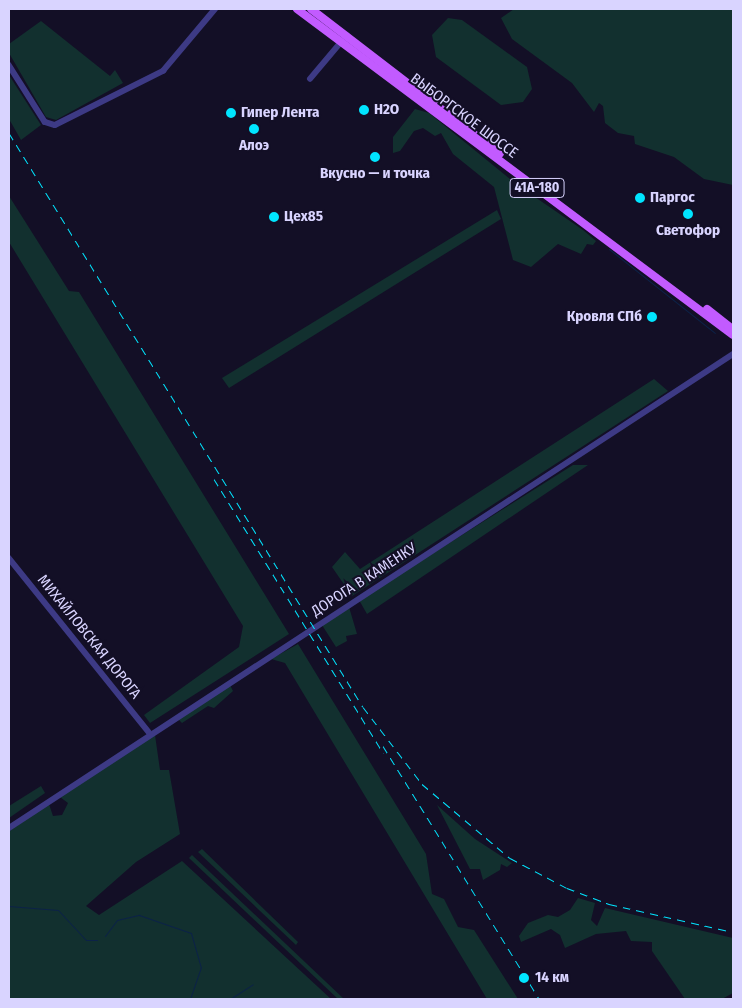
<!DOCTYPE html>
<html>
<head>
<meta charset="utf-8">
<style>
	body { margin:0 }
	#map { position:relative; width:742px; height:1008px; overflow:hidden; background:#130f26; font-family:"Fira Sans Condensed",sans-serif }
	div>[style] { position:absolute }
	.green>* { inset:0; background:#12302f }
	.stream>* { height:1px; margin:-0.5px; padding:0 0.5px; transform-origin:0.5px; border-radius:0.5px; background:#0c2248 }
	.minor>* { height:5.5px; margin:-2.75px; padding:0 2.75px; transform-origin:2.75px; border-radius:2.75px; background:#3d3a85 }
	.major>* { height:8px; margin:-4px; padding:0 4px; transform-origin:4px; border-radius:4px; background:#c25bff }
	.rail>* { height:1px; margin-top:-0.5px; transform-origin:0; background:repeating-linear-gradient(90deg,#00e5ff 0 8px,transparent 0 14px) }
	.dots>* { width:14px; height:14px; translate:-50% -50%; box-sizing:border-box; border:2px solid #130f26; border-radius:50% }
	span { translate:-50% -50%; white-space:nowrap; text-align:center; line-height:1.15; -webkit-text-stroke:4px #130f26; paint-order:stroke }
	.shield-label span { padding:1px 4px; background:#130f26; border:1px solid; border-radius:4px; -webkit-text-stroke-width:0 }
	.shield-label { font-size:14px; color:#d9d4ff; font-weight:700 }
	.poi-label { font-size:15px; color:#d9d4ff; font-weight:700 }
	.left { translate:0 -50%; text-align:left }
	.right { translate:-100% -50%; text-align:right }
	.street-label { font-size:15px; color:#d9d4ff }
	.frame { position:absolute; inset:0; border:10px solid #d9d4ff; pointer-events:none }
</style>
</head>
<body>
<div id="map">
	<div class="green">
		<div style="clip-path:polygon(514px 9px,733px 9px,733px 185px,704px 179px,674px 157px,635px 144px,634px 136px,618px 133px,605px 123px,603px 106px,599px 103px,594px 112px,572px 83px,512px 39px,501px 18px)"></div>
		<div style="clip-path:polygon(448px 18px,462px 20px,527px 67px,532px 89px,523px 102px,501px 105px,436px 57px,432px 35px)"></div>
		<div style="clip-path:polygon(41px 21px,110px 76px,115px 70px,123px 83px,56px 120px,46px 117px,9px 53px,9px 44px)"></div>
		<div style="clip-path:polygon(9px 75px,41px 125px,21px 140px,9px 119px)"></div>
		<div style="clip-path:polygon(415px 109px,429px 113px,516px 184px,583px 230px,596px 241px,593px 245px,587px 244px,581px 254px,558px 244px,531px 267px,513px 260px,494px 187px,453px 154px,441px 133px,435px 136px,423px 128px,414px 131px,400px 151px,393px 153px,393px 137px)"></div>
		<div style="clip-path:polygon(9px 196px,69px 291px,79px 292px,289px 634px,150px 723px,144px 715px,239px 647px,243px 626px,9px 242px)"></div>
		<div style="clip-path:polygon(497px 210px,501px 219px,229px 388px,222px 378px)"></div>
		<div style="clip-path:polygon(654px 379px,668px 391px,352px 596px,332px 567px,345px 552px,360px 569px)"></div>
		<div style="clip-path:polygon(573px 465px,588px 465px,367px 614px,359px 600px)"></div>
		<div style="clip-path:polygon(349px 607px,357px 634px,346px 636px,347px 641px,336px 647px,322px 625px)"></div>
		<div style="clip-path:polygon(298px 644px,426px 854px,432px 894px,444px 899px,458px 927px,474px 930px,518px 999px,487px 999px,285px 663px,271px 659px)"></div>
		<div style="clip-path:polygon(230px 685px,233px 691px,214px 708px,208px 706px,182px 723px,178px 719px)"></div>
		<div style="clip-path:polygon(155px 735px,160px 770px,169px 770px,180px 834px,136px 862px,86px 906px,99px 915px,182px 861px,331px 999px,9px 999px,9px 831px,49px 804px,53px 816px,62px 815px,68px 803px,60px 797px)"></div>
		<div style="clip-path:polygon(41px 786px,45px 793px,9px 818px,9px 806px)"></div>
		<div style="clip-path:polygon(437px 805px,475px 839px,512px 863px,507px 867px,501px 864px,500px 870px,483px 880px,480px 869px,470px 869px)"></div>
		<div style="clip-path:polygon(202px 849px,298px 942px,296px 945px,198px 852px)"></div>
		<div style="clip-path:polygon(192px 855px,344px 999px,338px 999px,189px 858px)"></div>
		<div style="clip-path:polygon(578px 898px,595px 903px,591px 920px,597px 926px,605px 908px,733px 938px,733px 993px,722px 999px,685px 999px,652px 951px,652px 942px,631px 941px,626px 931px,596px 934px,565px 948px,560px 935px,551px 929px,521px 942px,519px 936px,528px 923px,548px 915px,558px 917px,570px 910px)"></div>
	</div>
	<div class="stream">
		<div style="left:609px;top:249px;width:135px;rotate:38.4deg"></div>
		<div style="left:9px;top:906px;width:49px;rotate:4.7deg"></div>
		<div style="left:58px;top:910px;width:41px;rotate:47deg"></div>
		<div style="left:86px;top:940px;width:11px"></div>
		<div style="left:105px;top:936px;width:20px;rotate:-53deg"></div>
		<div style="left:117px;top:920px;width:23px;rotate:-13deg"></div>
		<div style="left:139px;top:915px;width:55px;rotate:19.1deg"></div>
		<div style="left:191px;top:933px;width:35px;rotate:74deg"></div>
		<div style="left:201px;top:967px;width:34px;rotate:109deg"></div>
		<div style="left:230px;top:999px;width:27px;rotate:-33deg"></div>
	</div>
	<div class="minor">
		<div style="left:9px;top:65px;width:67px;rotate:57.7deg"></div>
		<div style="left:45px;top:122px;width:10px;rotate:17deg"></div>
		<div style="left:55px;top:125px;width:121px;rotate:-26.6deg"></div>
		<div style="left:163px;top:71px;width:81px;rotate:-50deg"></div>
		<div style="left:310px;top:79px;width:57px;rotate:-49.9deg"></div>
		<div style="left:9px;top:558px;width:223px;rotate:51.2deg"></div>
		<div style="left:9px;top:828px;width:865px;rotate:-33.21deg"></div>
	</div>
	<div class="major">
		<div style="left:297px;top:9px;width:544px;rotate:36.79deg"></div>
		<div style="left:311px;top:9px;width:238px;rotate:37.5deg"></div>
		<div style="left:707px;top:309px;width:33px;rotate:38deg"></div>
	</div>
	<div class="rail">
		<div style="left:9px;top:133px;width:674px;rotate:58.34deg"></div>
		<div style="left:363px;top:707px;width:97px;rotate:52.5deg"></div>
		<div style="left:422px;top:784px;width:115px;rotate:40.1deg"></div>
		<div style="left:510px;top:858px;width:64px;rotate:27.8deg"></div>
		<div style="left:567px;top:888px;width:45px;rotate:20.9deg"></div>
		<div style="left:609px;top:904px;width:127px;rotate:12.7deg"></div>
		<div style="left:214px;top:479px;width:322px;rotate:58.3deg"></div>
		<div style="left:383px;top:746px;width:297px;rotate:58.3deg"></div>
	</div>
	<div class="dots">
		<div style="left:364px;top:110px;background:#00e5ff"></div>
		<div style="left:231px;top:113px;background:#00e5ff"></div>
		<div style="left:254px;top:129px;background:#00e5ff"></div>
		<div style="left:375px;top:157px;background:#00e5ff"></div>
		<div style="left:640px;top:198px;background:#00e5ff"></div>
		<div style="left:688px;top:214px;background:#00e5ff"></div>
		<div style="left:274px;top:217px;background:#00e5ff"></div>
		<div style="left:652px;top:317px;background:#00e5ff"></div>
		<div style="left:524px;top:978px;background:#00e5ff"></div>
	</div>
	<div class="shield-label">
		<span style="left:537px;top:188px">41А-180</span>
	</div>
	<div class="poi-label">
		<span class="left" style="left:374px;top:110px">H2O</span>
		<span class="left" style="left:241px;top:113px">Гипер Лента</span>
		<span style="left:254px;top:146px">Алоэ</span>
		<span style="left:375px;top:174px">Вкусно — и точка</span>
		<span class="left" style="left:650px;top:198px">Паргос</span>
		<span class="left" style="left:284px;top:217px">Цех85</span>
		<span style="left:688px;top:231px">Светофор</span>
		<span class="right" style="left:642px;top:317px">Кровля СПб</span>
		<span class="left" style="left:535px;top:978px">14 км</span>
	</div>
	<div class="street-label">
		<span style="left:464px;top:116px;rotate:37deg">ВЫБОРГСКОЕ ШОССЕ</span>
		<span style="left:364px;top:580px;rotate:-33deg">ДОРОГА В КАМЕНКУ</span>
		<span style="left:89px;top:637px;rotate:51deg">МИХАЙЛОВСКАЯ ДОРОГА</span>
	</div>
	<div class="frame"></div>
</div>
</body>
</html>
